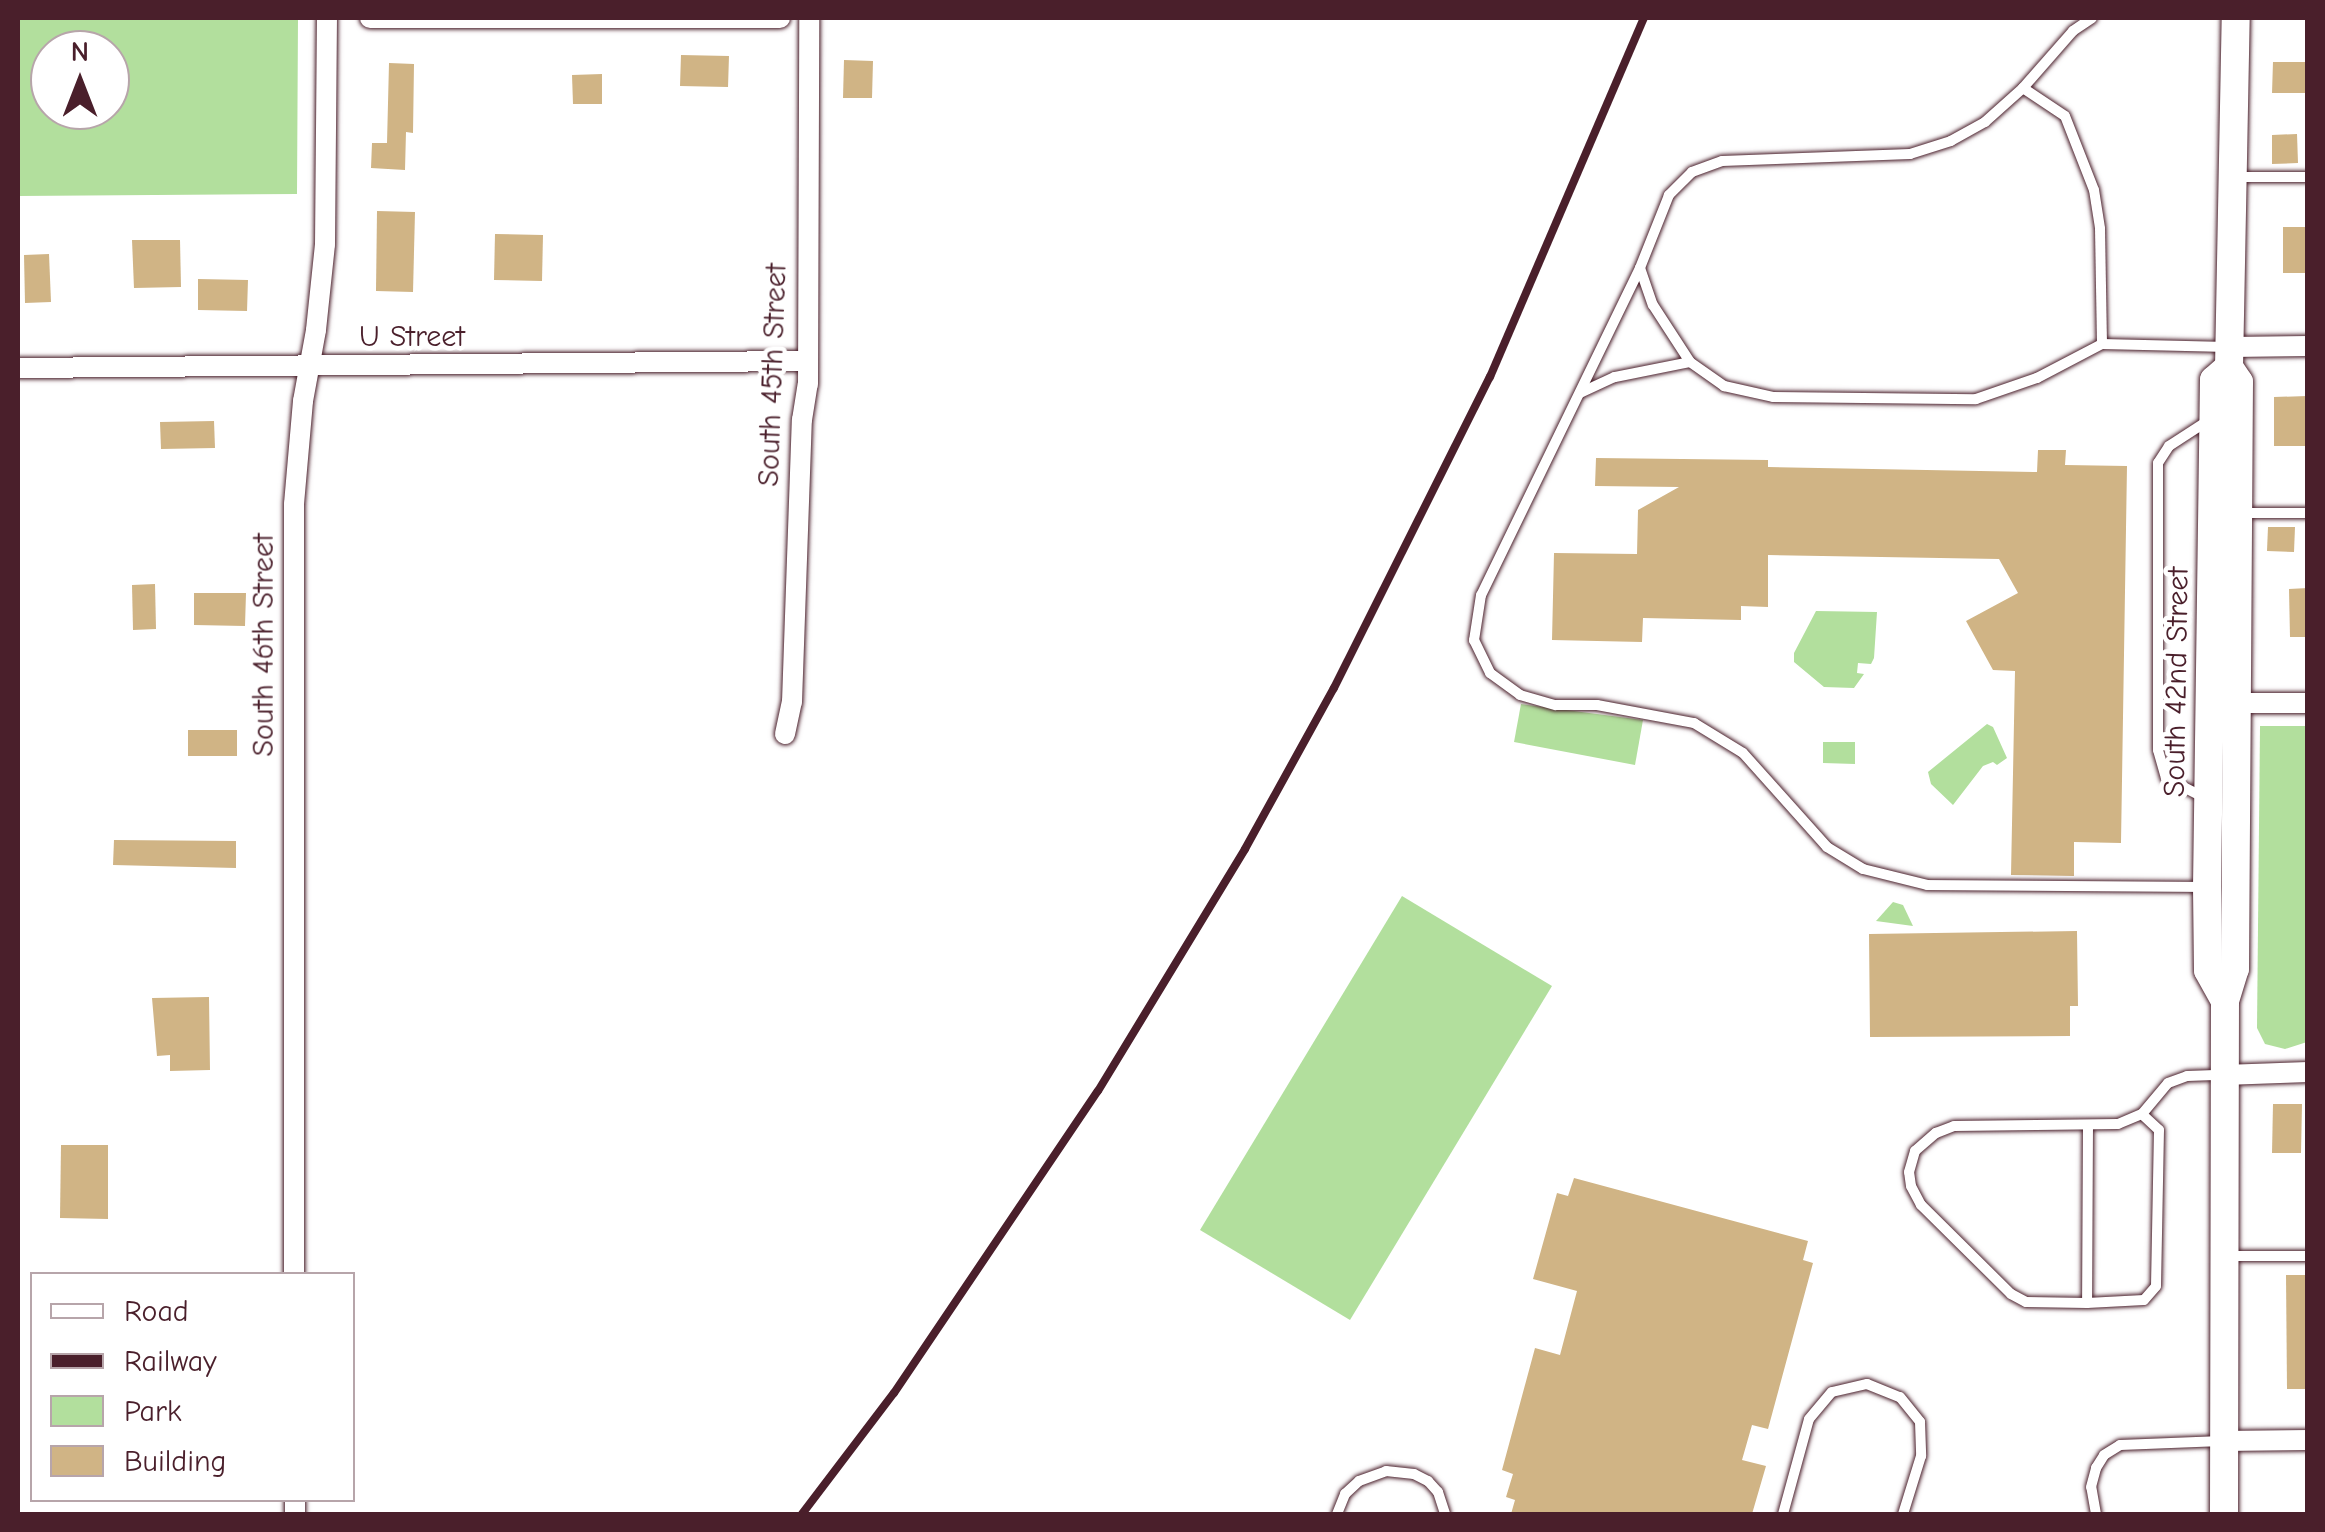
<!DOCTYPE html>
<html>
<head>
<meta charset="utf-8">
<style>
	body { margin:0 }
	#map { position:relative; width:2325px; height:1532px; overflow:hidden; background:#fff; font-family:"Comic Neue",sans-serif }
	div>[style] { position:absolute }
	.green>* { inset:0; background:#b2df9d }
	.building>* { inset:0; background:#d0b485 }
	.roads { filter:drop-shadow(0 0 2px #4a1f2b) drop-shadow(0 0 2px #4a1f2b) }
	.lane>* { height:10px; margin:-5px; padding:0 5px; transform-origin:5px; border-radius:5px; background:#fff }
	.street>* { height:20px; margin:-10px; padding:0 10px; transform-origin:10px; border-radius:10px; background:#fff }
	.secondary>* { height:28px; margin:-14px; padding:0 14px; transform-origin:14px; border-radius:14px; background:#fff }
	.rail>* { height:8px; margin:-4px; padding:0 4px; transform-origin:4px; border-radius:4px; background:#4a1f2b }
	span { translate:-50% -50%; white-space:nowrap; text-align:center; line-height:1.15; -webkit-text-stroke:9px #fff; paint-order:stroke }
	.street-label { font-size:30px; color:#4a1f2b }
	.frame { position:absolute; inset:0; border:20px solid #4a1f2b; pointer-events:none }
	.legend { position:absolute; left:30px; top:1272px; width:325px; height:230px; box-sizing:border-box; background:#fff; border:2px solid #b7a5aa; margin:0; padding:12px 18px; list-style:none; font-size:30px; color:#4a1f2b }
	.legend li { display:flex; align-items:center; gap:20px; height:50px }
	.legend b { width:50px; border:2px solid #b7a5aa }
	.north { position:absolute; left:30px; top:30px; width:100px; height:100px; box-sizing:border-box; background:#fff; border:2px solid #b7a5aa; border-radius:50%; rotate:0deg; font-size:28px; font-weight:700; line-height:40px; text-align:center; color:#4a1f2b }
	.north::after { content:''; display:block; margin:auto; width:35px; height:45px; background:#4a1f2b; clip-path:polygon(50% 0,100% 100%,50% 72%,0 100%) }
</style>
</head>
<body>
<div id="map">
	<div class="green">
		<div style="clip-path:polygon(evenodd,18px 18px,298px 18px,297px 194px,18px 196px,18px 18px,110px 50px,110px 110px,50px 110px,50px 50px,110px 50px)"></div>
		<div style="clip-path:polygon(1816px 611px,1877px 612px,1874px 658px,1871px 664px,1858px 663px,1857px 673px,1864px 674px,1854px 688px,1824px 687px,1794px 662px,1794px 653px)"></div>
		<div style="clip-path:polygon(1521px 704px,1643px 720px,1635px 765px,1514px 742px)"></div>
		<div style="clip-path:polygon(1987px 724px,1993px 727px,2007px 758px,1997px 765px,1993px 762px,1983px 766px,1953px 805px,1931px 784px,1928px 772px)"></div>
		<div style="clip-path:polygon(2260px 726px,2307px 726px,2307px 1042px,2285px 1049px,2265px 1044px,2257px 1028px)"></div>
		<div style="clip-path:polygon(1823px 742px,1855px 742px,1855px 764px,1823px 763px)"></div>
		<div style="clip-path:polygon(1402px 896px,1552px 986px,1350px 1320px,1200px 1230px)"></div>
		<div style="clip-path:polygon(1893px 902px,1903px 905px,1913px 926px,1876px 921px)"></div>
	</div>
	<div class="building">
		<div style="clip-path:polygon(681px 55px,729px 56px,728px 87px,680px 86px)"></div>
		<div style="clip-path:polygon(844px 60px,873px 61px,872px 98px,843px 98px)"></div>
		<div style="clip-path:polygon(2273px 62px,2308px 62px,2308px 93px,2272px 93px)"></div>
		<div style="clip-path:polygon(389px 63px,414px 64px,413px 133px,406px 132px,405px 170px,371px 168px,372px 143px,387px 143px)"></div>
		<div style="clip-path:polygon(602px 74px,602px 104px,573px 104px,572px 75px)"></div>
		<div style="clip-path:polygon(2297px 134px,2298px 163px,2272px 164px,2272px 135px)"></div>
		<div style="clip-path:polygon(377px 211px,415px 212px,413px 292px,376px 291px)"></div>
		<div style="clip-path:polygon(2283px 227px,2308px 227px,2308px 273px,2283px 273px)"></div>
		<div style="clip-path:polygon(495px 234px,543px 235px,542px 281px,494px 280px)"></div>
		<div style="clip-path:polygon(132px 240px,180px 240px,181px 287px,134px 288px)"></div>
		<div style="clip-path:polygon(49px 254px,51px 302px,25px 303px,24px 255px)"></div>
		<div style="clip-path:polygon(198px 279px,248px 280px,247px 311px,198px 310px)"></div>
		<div style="clip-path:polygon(2307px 396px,2308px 446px,2274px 446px,2274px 397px)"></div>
		<div style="clip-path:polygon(214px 421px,215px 448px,161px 449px,160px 422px)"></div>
		<div style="clip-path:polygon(2038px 450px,2066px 450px,2065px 465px,2127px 466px,2121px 843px,2074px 842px,2074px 876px,2011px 875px,2015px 671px,1993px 670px,1966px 621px,2018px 593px,1999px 559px,1768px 555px,1768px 607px,1741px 606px,1741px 620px,1643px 618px,1642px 642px,1552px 640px,1554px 553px,1637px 554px,1638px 510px,1679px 487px,1595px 486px,1596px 458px,1768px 460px,1768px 467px,2037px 472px)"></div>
		<div style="clip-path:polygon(2268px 527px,2295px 527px,2294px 552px,2267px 551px)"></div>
		<div style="clip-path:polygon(155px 584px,156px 629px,133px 630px,132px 585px)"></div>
		<div style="clip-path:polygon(2308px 588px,2308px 637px,2290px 637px,2289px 589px)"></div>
		<div style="clip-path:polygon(194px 593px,246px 593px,245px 626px,194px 625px)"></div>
		<div style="clip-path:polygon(188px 730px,237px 730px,237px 756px,188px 756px)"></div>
		<div style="clip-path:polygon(114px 840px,236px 841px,236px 868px,113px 865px)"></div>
		<div style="clip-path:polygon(2077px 931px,2078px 1006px,2070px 1006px,2070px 1036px,1870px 1037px,1869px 934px)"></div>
		<div style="clip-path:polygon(209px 997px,210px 1070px,170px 1071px,170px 1055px,157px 1056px,152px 998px)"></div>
		<div style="clip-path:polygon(2273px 1104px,2302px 1104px,2301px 1153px,2272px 1153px)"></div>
		<div style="clip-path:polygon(61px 1145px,108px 1145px,108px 1219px,60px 1218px)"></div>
		<div style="clip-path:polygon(1574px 1178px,1808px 1241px,1803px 1260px,1813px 1263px,1768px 1429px,1752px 1425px,1742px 1460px,1766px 1466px,1752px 1514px,1511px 1514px,1515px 1500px,1506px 1497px,1513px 1474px,1502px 1470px,1535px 1348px,1560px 1355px,1577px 1291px,1533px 1279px,1557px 1193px,1568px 1196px)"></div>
		<div style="clip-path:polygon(2286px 1275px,2308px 1275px,2308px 1389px,2287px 1389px)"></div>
	</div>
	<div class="roads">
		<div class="lane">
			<div style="left:2092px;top:18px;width:23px;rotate:146deg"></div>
			<div style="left:2073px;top:31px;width:76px;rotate:131.3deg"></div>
			<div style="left:2023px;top:88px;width:51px;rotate:138.2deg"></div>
			<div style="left:1985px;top:122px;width:39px;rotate:151deg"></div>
			<div style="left:1951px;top:141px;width:43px;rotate:162.4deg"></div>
			<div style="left:1910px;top:154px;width:188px;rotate:177.9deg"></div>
			<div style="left:1722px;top:161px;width:32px;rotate:160deg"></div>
			<div style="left:1692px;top:172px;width:33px;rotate:135deg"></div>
			<div style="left:1669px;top:195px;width:79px;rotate:111.7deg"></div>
			<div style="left:1640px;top:268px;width:39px;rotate:71deg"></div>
			<div style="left:1653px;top:305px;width:68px;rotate:57deg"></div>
			<div style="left:1690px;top:362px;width:42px;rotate:35.2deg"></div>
			<div style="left:1724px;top:386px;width:50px;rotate:12.7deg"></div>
			<div style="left:1773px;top:397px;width:203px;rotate:0.6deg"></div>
			<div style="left:1976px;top:399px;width:65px;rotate:-19deg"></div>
			<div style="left:2037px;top:378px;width:73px;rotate:-27.6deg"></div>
			<div style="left:2102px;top:344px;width:126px;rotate:1.4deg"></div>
			<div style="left:2023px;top:88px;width:50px;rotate:33.7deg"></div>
			<div style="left:2065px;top:116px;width:79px;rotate:68.6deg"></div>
			<div style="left:2094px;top:190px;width:39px;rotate:81deg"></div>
			<div style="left:2100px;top:229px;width:115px;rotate:89deg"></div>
			<div style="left:2233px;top:177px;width:75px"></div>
			<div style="left:1640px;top:268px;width:364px;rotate:115.9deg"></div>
			<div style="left:1481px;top:595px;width:46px;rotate:98.8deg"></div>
			<div style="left:1474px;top:640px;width:37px;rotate:64deg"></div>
			<div style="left:1490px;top:673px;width:37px;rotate:36deg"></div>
			<div style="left:1520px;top:695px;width:37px;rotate:16deg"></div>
			<div style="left:1556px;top:705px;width:41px"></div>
			<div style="left:1597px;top:705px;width:99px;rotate:10.5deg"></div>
			<div style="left:1694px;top:723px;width:57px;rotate:31.5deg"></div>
			<div style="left:1743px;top:753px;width:126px;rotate:48.2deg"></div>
			<div style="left:1827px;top:847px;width:42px;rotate:31.4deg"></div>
			<div style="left:1863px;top:869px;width:66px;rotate:14deg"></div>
			<div style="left:1927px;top:885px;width:277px;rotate:0.4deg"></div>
			<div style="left:1580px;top:393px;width:38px;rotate:-25deg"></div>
			<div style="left:1615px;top:377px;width:76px;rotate:-11.3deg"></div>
			<div style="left:2243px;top:513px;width:65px"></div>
			<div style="left:2205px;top:798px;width:44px;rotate:-152.9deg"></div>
			<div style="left:2166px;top:778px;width:29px;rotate:-106deg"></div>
			<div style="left:2158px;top:750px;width:287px;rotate:-90deg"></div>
			<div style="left:2158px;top:463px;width:20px;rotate:-57deg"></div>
			<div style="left:2169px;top:446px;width:48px;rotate:-33deg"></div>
			<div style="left:2088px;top:1126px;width:177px;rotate:90.3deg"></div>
			<div style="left:2087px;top:1303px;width:61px;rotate:-179.1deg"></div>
			<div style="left:2026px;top:1302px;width:17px;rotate:-152deg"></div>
			<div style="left:2011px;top:1294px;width:127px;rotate:-135.3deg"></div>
			<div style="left:1921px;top:1205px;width:21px;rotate:-118deg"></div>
			<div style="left:1911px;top:1186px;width:14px;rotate:-98deg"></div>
			<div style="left:1909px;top:1172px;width:22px;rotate:-74deg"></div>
			<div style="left:1915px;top:1151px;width:28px;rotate:-41deg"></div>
			<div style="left:1936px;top:1133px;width:19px;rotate:-21deg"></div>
			<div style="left:1954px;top:1126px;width:164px;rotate:-0.7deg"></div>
			<div style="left:2118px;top:1124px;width:26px;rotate:-23deg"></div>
			<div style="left:2142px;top:1114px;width:40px;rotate:-50deg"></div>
			<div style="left:2168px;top:1083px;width:20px;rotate:-20deg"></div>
			<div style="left:2187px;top:1076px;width:35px;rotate:-2deg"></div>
			<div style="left:2227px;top:1256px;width:81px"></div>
			<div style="left:2087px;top:1303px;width:57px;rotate:-3deg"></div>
			<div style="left:2144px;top:1300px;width:18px;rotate:-49deg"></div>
			<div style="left:2156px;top:1286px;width:156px;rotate:-88.9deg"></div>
			<div style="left:2159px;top:1130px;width:23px;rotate:-137deg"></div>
			<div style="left:1337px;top:1514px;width:22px;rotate:-68deg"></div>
			<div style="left:1345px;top:1494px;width:19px;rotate:-43deg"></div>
			<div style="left:1359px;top:1481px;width:29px;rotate:-20deg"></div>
			<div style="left:1386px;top:1471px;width:28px;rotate:6deg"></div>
			<div style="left:1414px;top:1474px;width:16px;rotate:27deg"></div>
			<div style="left:1428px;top:1481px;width:15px;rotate:48deg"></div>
			<div style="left:1438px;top:1492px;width:23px;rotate:72deg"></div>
			<div style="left:1783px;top:1514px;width:98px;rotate:-74.7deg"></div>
			<div style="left:1809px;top:1419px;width:35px;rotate:-50deg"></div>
			<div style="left:1832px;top:1392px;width:36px;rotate:-13deg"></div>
			<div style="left:1867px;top:1384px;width:35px;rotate:22deg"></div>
			<div style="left:1900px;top:1397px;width:32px;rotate:51deg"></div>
			<div style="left:1920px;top:1422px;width:34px;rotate:88deg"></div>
			<div style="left:1921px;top:1456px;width:61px;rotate:107.2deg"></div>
			<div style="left:2096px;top:1514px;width:27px;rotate:-100deg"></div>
			<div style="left:2091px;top:1487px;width:20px;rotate:-75deg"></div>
			<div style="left:2096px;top:1468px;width:15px;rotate:-58deg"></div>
			<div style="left:2104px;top:1455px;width:19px;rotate:-32deg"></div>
			<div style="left:2120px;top:1445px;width:102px;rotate:-2.2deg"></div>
		</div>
		<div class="street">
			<div style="left:370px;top:18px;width:410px"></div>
			<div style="left:2231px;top:347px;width:77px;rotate:-0.7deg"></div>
			<div style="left:18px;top:368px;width:788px;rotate:-0.51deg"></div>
			<div style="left:2225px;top:703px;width:83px"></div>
			<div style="left:785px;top:734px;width:33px;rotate:-78deg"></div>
			<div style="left:792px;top:702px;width:282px;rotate:-88deg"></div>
			<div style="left:802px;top:420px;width:36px;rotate:-81deg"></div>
			<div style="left:808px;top:384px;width:366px;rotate:-89.8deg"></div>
			<div style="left:2224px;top:1075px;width:84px;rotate:-2deg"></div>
			<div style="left:294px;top:1274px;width:770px;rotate:-90deg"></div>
			<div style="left:294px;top:504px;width:103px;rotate:-85deg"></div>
			<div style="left:303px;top:401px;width:72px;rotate:-79.6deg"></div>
			<div style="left:316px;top:330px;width:86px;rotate:-84deg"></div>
			<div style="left:325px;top:244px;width:226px;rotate:-89.5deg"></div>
			<div style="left:2223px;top:1441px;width:85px;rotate:-0.7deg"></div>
			<div style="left:295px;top:1500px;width:14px;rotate:90deg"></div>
		</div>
		<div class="secondary">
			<div style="left:2225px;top:1001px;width:35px;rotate:-119deg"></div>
			<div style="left:2208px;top:970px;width:83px;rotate:-90.7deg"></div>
			<div style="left:2207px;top:887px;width:507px;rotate:-89.21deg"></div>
			<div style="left:2214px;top:380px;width:20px;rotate:-41deg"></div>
			<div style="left:2224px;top:1514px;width:513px;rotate:-89.89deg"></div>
			<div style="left:2225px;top:1001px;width:34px;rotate:-73deg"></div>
			<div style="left:2235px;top:969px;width:587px;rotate:-89.61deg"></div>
			<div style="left:2239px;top:382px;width:18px;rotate:-124deg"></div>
			<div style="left:2229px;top:367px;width:349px;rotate:-88.9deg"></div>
		</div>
	</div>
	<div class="rail">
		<div style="left:802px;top:1514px;width:152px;rotate:-52.8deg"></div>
		<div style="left:894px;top:1393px;width:364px;rotate:-56deg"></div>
		<div style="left:1098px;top:1091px;width:283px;rotate:-58.7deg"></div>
		<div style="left:1245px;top:849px;width:184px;rotate:-61.1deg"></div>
		<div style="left:1334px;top:688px;width:348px;rotate:-63.4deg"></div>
		<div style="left:1490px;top:377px;width:391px;rotate:-66.8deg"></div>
	</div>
	<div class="street-label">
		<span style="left:412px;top:337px">U Street</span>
		<span style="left:773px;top:375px;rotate:-88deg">South 45th Street</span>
		<span style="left:264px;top:645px;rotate:-90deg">South 46th Street</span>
		<span style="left:2177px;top:682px;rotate:-89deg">South 42nd Street</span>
	</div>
	<div class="frame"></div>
	<ul class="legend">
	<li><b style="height:12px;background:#fff"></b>Road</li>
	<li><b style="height:12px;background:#4a1f2b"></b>Railway</li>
	<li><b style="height:28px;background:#b2df9d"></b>Park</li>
	<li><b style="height:28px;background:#d0b485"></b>Building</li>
	</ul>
	<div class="north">N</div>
</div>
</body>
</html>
